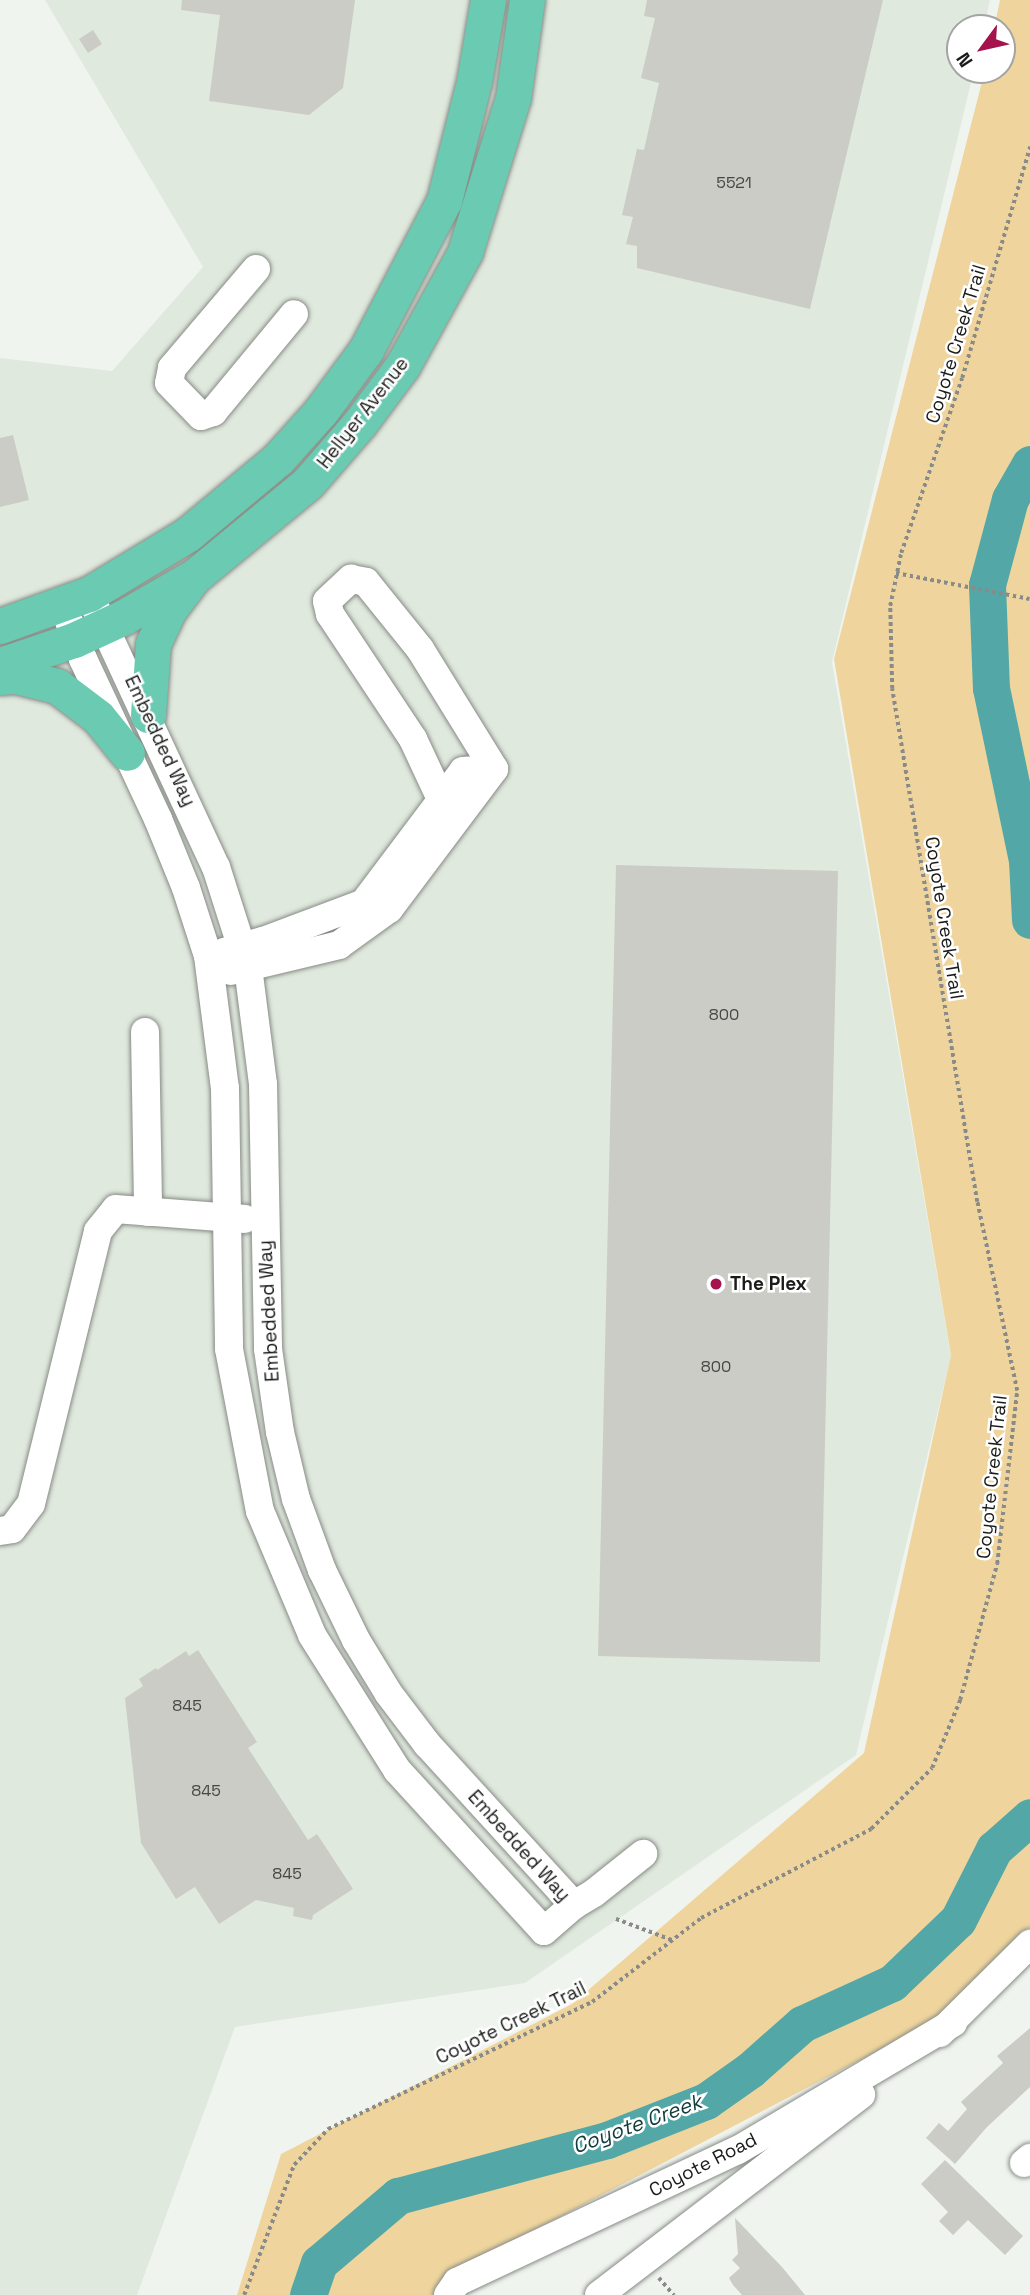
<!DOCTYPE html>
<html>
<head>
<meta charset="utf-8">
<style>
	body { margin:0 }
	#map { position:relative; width:1030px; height:2295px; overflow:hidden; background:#f0f4ef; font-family:"Space Grotesk",sans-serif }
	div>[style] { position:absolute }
	.built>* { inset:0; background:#e0e9de }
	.green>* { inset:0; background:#efd59d }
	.river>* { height:37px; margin:-18.5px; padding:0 18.5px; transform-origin:18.5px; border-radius:18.5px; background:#53a7a7 }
	.building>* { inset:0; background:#cbccc6 }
	.path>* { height:3.5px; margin-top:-1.75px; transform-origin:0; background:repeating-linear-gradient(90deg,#888b87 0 3.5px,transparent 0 7px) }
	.roads { filter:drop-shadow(0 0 2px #878b86) drop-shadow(0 0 2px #878b86) }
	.minor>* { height:28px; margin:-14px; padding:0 14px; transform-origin:14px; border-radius:14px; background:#fff }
	.major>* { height:35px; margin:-17.5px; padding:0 17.5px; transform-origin:17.5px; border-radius:17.5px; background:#6acab2 }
	.dots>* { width:19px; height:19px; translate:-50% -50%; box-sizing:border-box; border:4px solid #fff; border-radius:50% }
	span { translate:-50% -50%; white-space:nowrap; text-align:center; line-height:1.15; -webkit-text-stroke:5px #fff; paint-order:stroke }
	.number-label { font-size:16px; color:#464845 }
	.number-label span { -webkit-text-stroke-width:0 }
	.street-label { font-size:19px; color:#1a1c1a }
	.poi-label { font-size:19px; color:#1a1c1a; font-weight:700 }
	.left { translate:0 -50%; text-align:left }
	.water-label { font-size:21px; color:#133b3b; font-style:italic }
	.north { position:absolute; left:946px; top:14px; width:70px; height:70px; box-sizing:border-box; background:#fff; border:2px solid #a3a4a3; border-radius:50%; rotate:237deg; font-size:19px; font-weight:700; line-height:28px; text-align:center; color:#1a1c1a }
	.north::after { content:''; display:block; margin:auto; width:24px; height:32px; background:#a5124e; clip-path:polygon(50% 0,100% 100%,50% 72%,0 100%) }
</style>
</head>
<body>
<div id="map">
	<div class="built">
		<div style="clip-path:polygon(45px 0,990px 0,984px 28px,960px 28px,960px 70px,974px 70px,832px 662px,951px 1356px,856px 1755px,525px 1983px,235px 2027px,137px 2295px,0 2295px,0 358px,112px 371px,203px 267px)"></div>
	</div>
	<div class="green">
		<div style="clip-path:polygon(1000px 0,1030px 0,1030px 1927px,933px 2022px,445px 2277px,435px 2295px,237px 2295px,281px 2154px,572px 2004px,864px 1753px,951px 1355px,834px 659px,985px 70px,1002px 70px,1002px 28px,994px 28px)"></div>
	</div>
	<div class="river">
		<div style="left:1030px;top:464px;width:40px;rotate:119.7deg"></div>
		<div style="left:1010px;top:499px;width:89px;rotate:105deg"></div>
		<div style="left:987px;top:585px;width:103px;rotate:87.8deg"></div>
		<div style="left:991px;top:688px;width:176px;rotate:78.2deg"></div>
		<div style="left:1027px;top:860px;width:60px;rotate:87.1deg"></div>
		<div style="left:308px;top:2295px;width:34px;rotate:-71deg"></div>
		<div style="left:319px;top:2263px;width:104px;rotate:-40.3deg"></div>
		<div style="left:398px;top:2196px;width:216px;rotate:-15deg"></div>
		<div style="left:607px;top:2140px;width:106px;rotate:-21.5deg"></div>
		<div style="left:706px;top:2101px;width:54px;rotate:-35.2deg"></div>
		<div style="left:750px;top:2070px;width:69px;rotate:-41.5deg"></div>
		<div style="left:802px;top:2024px;width:99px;rotate:-24.5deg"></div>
		<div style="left:892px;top:1983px;width:91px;rotate:-43.7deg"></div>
		<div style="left:958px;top:1920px;width:80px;rotate:-63.1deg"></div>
		<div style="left:994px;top:1849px;width:48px;rotate:-41.6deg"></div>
	</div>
	<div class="building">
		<div style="clip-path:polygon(182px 0,355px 0,343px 88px,309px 115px,209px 101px,220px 15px,181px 10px)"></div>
		<div style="clip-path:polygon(647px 0,883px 0,810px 309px,637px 268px,637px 246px,626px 244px,633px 217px,622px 215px,637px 149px,644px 150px,659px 83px,641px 78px,655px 18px,644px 16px)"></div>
		<div style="clip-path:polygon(93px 30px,102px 44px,88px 53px,79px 39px)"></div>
		<div style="clip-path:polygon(13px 435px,29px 500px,0 507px,0 438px)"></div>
		<div style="clip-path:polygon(616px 865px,838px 871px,820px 1662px,598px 1656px)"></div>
		<div style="clip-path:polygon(198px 1650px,257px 1742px,248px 1748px,308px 1840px,317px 1834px,353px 1889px,313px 1915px,312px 1920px,293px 1916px,294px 1908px,256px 1900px,219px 1924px,195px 1887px,176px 1899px,141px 1843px,125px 1698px,143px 1686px,139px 1679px,156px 1668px,157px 1670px,186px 1651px,189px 1656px)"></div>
		<div style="clip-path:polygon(1030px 2028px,1030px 2087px,987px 2127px,955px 2164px,926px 2138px,939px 2123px,948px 2131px,967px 2109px,961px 2102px,1003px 2063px,997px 2056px)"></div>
		<div style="clip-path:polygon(945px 2160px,1023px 2236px,1005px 2255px,968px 2220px,953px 2235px,939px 2221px,948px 2212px,921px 2184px)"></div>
		<div style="clip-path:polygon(735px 2218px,782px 2267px,805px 2295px,742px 2295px,733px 2285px,729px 2278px,740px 2268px,732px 2260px,738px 2254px)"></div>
	</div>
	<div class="path">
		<div style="left:896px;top:573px;width:136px;rotate:11deg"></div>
		<div style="left:616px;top:1919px;width:60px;rotate:20.6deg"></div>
		<div style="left:659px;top:2278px;width:23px;rotate:49deg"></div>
		<div style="left:244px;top:2295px;width:139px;rotate:-69deg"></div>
		<div style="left:294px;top:2165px;width:50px;rotate:-46.6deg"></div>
		<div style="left:328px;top:2129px;width:293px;rotate:-25.7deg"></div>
		<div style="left:592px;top:2002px;width:138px;rotate:-37.6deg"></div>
		<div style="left:701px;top:1918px;width:192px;rotate:-27.6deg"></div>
		<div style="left:871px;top:1829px;width:86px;rotate:-45deg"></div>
		<div style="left:932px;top:1768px;width:74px;rotate:-67.6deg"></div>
		<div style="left:960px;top:1700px;width:141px;rotate:-74.8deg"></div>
		<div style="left:997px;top:1564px;width:174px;rotate:-83.4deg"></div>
		<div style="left:1017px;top:1391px;width:193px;rotate:-101.9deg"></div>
		<div style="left:977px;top:1202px;width:520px;rotate:-99.41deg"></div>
		<div style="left:892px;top:689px;width:83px;rotate:-91.4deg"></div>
		<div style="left:890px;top:606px;width:54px;rotate:-78.3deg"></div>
		<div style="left:901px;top:553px;width:185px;rotate:-70.8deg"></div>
		<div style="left:962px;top:378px;width:241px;rotate:-73.6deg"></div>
	</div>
	<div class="roads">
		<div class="minor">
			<div style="left:256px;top:269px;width:130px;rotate:130.3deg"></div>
			<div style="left:172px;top:368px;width:15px;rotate:101deg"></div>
			<div style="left:169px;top:383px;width:46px;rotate:45.9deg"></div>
			<div style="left:201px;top:416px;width:13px;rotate:-18deg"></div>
			<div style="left:213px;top:412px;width:127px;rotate:-50.4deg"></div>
			<div style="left:63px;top:605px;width:58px;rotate:69.7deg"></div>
			<div style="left:83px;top:659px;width:177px;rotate:64.9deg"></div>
			<div style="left:158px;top:819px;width:74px;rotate:67.9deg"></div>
			<div style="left:186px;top:888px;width:71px;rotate:72.1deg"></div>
			<div style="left:208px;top:956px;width:133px;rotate:82.7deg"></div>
			<div style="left:225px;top:1088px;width:261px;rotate:89.1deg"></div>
			<div style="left:229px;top:1349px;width:165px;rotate:79.2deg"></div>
			<div style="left:260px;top:1511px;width:134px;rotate:67.2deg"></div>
			<div style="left:312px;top:1635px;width:160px;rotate:57.8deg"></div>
			<div style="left:397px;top:1770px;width:218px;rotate:47.6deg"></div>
			<div style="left:544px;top:1931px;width:40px;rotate:-41deg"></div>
			<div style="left:574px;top:1905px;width:23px;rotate:-31deg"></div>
			<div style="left:594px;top:1893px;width:63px;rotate:-38.5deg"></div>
			<div style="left:96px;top:609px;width:285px;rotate:65.1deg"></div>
			<div style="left:216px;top:867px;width:105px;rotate:72.3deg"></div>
			<div style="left:248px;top:967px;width:118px;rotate:82.7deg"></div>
			<div style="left:263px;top:1084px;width:265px;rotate:88.9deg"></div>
			<div style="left:268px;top:1349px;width:84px;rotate:81.8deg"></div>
			<div style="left:280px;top:1432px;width:69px;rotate:76.6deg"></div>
			<div style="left:296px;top:1499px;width:76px;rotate:69.9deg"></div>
			<div style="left:322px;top:1570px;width:78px;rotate:64.1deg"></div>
			<div style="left:356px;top:1640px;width:63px;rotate:58.6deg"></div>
			<div style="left:389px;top:1694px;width:63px;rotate:52.8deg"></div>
			<div style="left:427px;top:1744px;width:218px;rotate:47.6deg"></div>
			<div style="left:440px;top:797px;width:64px;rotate:-115deg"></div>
			<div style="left:413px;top:739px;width:150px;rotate:-123.6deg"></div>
			<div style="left:330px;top:614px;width:13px;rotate:-103deg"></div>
			<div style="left:327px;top:601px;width:33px;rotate:-43deg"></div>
			<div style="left:351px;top:579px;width:15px;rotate:11deg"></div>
			<div style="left:366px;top:582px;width:86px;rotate:51.1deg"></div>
			<div style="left:420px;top:649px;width:141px;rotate:58.3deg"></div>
			<div style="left:224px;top:952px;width:41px;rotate:-15.8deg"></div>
			<div style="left:263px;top:941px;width:108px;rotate:-20.6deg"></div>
			<div style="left:364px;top:903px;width:165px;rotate:-53.1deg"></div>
			<div style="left:463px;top:771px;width:31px;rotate:-4deg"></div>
			<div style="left:231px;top:971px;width:111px;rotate:-13.5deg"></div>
			<div style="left:339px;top:945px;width:62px;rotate:-35.8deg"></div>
			<div style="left:389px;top:909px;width:175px;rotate:-53.1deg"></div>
			<div style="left:145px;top:1032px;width:180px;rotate:89deg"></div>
			<div style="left:0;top:1531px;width:12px;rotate:-9deg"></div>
			<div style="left:12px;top:1529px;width:31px;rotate:-53deg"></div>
			<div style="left:31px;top:1504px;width:281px;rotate:-76.2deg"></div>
			<div style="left:98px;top:1231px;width:28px;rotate:-51deg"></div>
			<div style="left:116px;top:1209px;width:129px;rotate:4.4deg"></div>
			<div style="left:940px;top:2033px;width:127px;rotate:-44.7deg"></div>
			<div style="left:1024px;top:2163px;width:8px;rotate:-40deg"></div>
			<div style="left:448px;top:2295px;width:16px;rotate:-55deg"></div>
			<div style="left:457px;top:2282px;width:310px;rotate:-25.2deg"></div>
			<div style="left:738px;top:2150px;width:250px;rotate:-30.6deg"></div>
			<div style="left:599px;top:2295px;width:330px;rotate:-37.4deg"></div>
		</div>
		<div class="major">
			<div style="left:0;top:626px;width:95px;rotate:-19.8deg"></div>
			<div style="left:89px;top:594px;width:116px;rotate:-31.2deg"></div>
			<div style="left:188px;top:534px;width:117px;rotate:-39.8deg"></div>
			<div style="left:278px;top:459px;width:64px;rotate:-48.1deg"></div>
			<div style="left:321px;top:411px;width:76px;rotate:-53.6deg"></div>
			<div style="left:366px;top:350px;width:168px;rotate:-62.4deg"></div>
			<div style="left:444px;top:201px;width:123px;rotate:-75.9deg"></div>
			<div style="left:474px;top:82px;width:83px;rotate:-80.3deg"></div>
			<div style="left:0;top:665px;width:78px;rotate:-18.7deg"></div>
			<div style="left:74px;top:640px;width:55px;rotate:-24.7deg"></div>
			<div style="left:124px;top:617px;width:82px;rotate:-30deg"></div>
			<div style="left:195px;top:576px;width:146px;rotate:-39.5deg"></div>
			<div style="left:308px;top:483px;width:79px;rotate:-49.1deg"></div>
			<div style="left:360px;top:423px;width:72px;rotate:-53.4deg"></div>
			<div style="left:403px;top:365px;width:129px;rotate:-61.2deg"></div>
			<div style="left:465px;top:252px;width:161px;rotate:-72.7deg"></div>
			<div style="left:513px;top:98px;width:99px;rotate:-81.9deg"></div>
			<div style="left:0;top:677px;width:16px;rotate:-4deg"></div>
			<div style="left:16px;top:676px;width:42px;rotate:13.7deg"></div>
			<div style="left:57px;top:686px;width:51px;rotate:37.1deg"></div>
			<div style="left:98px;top:717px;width:46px;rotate:51.1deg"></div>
			<div style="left:148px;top:715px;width:71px;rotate:-86deg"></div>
			<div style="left:153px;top:644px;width:38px;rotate:-65deg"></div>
			<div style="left:169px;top:610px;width:35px;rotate:-53deg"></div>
		</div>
	</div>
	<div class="dots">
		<div style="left:716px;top:1284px;background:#a5124e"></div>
	</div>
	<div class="number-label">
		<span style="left:734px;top:183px">5521</span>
		<span style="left:724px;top:1015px">800</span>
		<span style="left:716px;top:1367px">800</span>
		<span style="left:187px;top:1706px">845</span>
		<span style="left:206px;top:1791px">845</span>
		<span style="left:287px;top:1874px">845</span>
	</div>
	<div class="street-label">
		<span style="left:956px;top:344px;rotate:-73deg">Coyote Creek Trail</span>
		<span style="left:363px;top:413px;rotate:-52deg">Hellyer Avenue</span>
		<span style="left:160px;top:741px;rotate:65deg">Embedded Way</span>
		<span style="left:944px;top:918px;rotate:81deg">Coyote Creek Trail</span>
		<span style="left:269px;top:1311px;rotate:-93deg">Embedded Way</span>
		<span style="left:992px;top:1477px;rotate:-84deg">Coyote Creek Trail</span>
		<span style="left:519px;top:1846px;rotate:48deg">Embedded Way</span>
		<span style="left:511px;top:2023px;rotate:-26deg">Coyote Creek Trail</span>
		<span style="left:703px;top:2165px;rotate:-27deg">Coyote Road</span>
	</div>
	<div class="poi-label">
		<span class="left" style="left:730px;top:1284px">The Plex</span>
	</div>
	<div class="water-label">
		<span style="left:637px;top:2124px;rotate:-20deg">Coyote Creek</span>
	</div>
	<div class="north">N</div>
</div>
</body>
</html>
